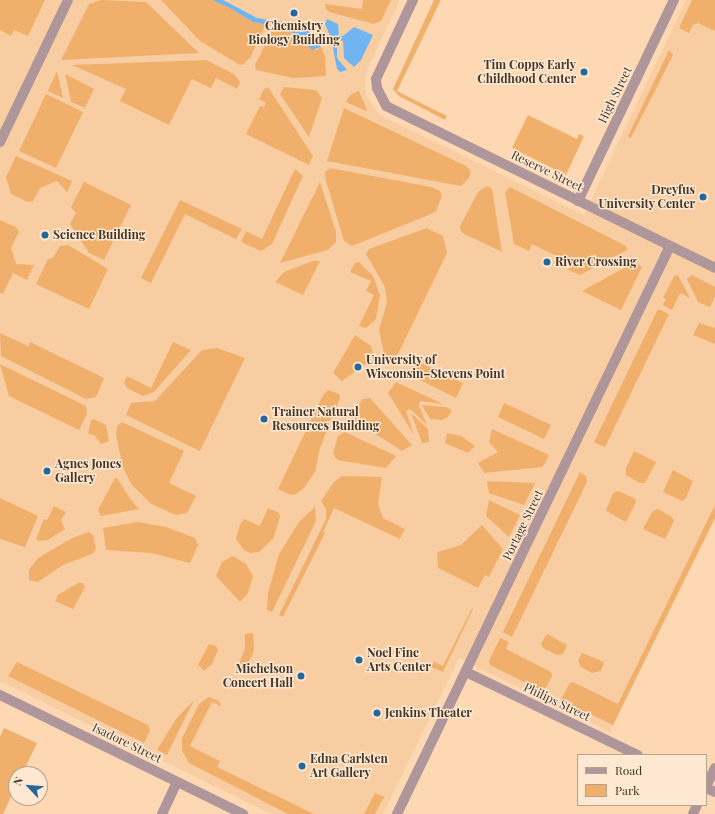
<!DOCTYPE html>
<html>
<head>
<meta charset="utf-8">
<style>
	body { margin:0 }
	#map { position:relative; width:715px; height:814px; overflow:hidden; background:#fdd8b2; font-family:"Playfair Display",serif }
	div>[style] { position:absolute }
	.built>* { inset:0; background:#f9cda2 }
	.green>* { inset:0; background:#f0b06c }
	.water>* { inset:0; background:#70b5f1 }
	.minor>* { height:10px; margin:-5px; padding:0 5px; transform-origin:5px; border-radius:5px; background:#ae969a }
	.dots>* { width:11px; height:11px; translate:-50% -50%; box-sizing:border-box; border:2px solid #ffe8d2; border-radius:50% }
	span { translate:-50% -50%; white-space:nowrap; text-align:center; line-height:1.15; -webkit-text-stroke:3px #ffe8d2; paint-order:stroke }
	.poi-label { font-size:12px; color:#443627; font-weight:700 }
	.right { translate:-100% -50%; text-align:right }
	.left { translate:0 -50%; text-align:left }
	.street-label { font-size:12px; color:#443627 }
	.legend { position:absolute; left:577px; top:754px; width:130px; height:52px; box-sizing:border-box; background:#ffe8d2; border:1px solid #b4a18e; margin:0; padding:5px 7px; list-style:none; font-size:12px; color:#443627 }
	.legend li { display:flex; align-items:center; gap:8px; height:20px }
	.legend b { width:20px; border:1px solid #b4a18e }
	.north { position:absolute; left:8px; top:766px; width:40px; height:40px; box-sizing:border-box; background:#ffe8d2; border:1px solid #b4a18e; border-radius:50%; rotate:296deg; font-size:11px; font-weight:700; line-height:16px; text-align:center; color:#443627 }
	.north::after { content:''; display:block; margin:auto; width:14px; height:18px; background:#24679c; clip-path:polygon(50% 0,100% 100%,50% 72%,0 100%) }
</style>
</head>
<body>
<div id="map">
	<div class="built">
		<div style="clip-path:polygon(0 0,400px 0,369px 65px,365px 80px,366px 95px,380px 115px,584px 215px,686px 0,715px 0,715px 518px,610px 732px,459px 658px,383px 814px,271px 814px,0 681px)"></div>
	</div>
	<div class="green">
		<div style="clip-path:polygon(0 0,45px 0,28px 36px,14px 30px,11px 36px,0 30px)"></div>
		<div style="clip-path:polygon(101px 0,146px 2px,199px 53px,61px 60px,89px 4px)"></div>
		<div style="clip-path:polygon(161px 0,212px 0,228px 7px,253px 22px,266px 24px,250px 58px,242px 65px,238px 64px,200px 41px)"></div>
		<div style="clip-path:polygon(363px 0,391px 0,381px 21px,374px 24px,329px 12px,326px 9px,325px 4px,362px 9px)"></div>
		<div style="clip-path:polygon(434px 0,441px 0,397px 91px,447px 116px,445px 120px,399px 96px,393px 89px)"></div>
		<div style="clip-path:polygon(692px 0,715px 0,715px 31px,698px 23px,693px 25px,689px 33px,679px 28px)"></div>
		<div style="clip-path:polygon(273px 28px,294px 33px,316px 50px,321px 47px,325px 56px,326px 76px,293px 78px,256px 70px,255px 65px)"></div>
		<div style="clip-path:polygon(669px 50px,673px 55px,631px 138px,628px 136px)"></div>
		<div style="clip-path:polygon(206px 60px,234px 74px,240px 82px,237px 89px,216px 78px,211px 88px,192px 79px,169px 125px,120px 101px,126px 89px,72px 65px)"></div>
		<div style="clip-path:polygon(57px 71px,63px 98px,48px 91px)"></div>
		<div style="clip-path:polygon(65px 74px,94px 89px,85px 108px,71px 102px)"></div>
		<div style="clip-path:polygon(268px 87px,313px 156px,309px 165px,246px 134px,260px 106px,264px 107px,266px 103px,259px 99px,264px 89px)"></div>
		<div style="clip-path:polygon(284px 87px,316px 90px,322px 98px,309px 137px,280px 94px)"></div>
		<div style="clip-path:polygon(359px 91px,367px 110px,366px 111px,346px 102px,350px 95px)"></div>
		<div style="clip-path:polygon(46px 94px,83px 112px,56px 168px,19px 151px)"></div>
		<div style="clip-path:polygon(344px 108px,466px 166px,471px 171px,469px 178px,461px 186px,327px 161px)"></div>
		<div style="clip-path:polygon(528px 115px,577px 139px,579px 134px,584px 136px,566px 175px,512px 148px)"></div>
		<div style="clip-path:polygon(16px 156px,72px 181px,67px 192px,57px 181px,40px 188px,33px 201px,28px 202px,11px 194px,6px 177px)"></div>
		<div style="clip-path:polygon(330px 168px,431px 187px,440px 191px,442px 196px,436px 211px,429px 215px,352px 246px,344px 241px,326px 181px,325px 172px)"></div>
		<div style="clip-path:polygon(295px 169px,303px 176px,272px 244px,261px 251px,241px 242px,246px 231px,262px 239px)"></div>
		<div style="clip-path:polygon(84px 182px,131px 205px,104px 260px,89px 253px,70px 224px,76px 213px,71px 207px)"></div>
		<div style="clip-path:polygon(320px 182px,336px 232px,336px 242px,328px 250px,280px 263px)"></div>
		<div style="clip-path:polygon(487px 186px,492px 189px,502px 252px,462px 233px,460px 226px,478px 192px)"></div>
		<div style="clip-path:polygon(510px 187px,626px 246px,627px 250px,580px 275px,568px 270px,571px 263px,532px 244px,529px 251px,514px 244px,505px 192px)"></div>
		<div style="clip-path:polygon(180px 200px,242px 229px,236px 239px,185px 214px,151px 283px,141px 278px)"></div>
		<div style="clip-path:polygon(0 220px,16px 227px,19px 232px,11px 248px,16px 264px,34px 265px,27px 280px,13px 273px,3px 294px,0 293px)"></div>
		<div style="clip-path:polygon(427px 228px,443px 236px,447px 253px,398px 354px,394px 360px,385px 359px,379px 330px,387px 302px,385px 287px,366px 254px,369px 249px)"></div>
		<div style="clip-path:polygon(68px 245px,108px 269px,89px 309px,36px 284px,48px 259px,53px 258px,60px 246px)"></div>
		<div style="clip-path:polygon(313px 261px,320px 261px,303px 295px,275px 282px,284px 272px)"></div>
		<div style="clip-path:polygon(359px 262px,373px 276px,380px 295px,376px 319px,366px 328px,359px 326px,374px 295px,366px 291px,371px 281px,350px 272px,355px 263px)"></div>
		<div style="clip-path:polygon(635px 262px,642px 267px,621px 310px,582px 291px)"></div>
		<div style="clip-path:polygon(678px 275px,690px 298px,680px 293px,672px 310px,663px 305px,666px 299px,663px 298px,674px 276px)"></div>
		<div style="clip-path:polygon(692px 275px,715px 287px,715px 296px,710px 307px,698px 302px,687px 279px)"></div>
		<div style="clip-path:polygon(658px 309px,669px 314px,605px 447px,594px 442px)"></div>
		<div style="clip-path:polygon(699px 323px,715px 328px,715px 344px,693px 335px)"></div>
		<div style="clip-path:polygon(0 333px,28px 346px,30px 342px,104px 378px,96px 397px,86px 399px,1px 356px)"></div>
		<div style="clip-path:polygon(355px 335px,371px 346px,374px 358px,342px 381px,333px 373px)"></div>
		<div style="clip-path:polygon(173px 342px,191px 350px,154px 392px,143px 396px,127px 388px,124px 383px,127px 376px,151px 388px)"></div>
		<div style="clip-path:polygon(217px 348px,245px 358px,200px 451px,126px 415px,131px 403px,155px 401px,202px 350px)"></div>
		<div style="clip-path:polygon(417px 361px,463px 383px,456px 398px,410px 375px)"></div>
		<div style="clip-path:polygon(0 364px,86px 406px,87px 414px,79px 430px,9px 396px)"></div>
		<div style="clip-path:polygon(396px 382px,443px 404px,420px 401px,419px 406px,427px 425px,410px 409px,406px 411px,414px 435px,388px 393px)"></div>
		<div style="clip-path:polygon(328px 390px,339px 394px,340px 398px,320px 448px,315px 472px,303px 489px,294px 495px,289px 494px,278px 489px,323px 395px)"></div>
		<div style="clip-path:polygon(370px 398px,371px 399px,412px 445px,402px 451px,352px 419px,352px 411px,363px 399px)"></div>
		<div style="clip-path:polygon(504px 403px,551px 425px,544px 439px,498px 417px)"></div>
		<div style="clip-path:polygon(422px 405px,446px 407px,452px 410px,448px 417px,442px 420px,430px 419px)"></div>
		<div style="clip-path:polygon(411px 413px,428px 429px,429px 442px,422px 443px)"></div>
		<div style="clip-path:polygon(94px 419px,106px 425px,109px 441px,101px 444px,94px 435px,88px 434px,91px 420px)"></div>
		<div style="clip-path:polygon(122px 422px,184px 451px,169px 483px,196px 496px,187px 513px,176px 515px,151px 504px,132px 485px,123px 468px,116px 435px,117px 426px)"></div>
		<div style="clip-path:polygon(492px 429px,549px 455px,543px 467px,484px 473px,478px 463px,498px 452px,489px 442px)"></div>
		<div style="clip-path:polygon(344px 432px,347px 433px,396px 456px,386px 468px,337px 460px,333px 453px,338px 436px)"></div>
		<div style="clip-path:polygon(447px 433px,461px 436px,475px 446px,468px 453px,445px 443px)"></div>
		<div style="clip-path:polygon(634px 451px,656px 462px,645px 483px,640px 483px,626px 475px,626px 468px)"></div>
		<div style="clip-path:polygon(673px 470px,693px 481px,686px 498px,682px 501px,663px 492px)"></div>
		<div style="clip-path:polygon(580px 472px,586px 476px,587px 482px,512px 637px,503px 632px)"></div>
		<div style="clip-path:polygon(342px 476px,382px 477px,378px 504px,383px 518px,405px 529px,400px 539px,334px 508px,323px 532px,325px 533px,283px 617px,279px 615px,326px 519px,326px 509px,321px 501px,334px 482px)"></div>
		<div style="clip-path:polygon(115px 478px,117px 478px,131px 500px,139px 509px,101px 516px,98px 510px)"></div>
		<div style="clip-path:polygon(487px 481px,535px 483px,524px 505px,489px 493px)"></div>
		<div style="clip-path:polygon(618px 491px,634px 498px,636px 502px,626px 522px,606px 511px,613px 493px)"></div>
		<div style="clip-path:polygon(0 498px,38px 516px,25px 547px,0 539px)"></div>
		<div style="clip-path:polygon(489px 500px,520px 515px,509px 537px,486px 516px)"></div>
		<div style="clip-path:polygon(715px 505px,715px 518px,613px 725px,561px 700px,569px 684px,573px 682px,618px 704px)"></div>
		<div style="clip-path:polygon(54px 506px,66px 512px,61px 520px,65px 529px,48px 540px,38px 541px,36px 539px,44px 519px,47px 520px)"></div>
		<div style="clip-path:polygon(315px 507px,316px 521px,272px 612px,267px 610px,268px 593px,279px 554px,299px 522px)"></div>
		<div style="clip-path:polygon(268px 508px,279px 513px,280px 517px,273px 539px,259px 552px,250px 553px,244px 550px,236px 539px,240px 524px,244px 519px,260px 526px)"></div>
		<div style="clip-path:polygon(658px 509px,672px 517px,674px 521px,665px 539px,643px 529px,652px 512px)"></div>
		<div style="clip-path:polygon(138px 522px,166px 527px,195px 538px,198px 545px,190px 563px,151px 553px,106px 550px,103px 528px)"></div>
		<div style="clip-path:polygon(482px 525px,503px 549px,489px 577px,485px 575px,478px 588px,438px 568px,437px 552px,461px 545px)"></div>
		<div style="clip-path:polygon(89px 532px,93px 535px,96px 549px,92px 554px,63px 565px,38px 582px,29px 580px,29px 570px,38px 558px,72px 538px)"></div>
		<div style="clip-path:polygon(233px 556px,246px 564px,253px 576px,248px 593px,240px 602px,216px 576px,222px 562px)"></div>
		<div style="clip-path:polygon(78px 583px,83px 583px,85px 587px,73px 609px,55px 601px,58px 595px)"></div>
		<div style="clip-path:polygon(472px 608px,473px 609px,443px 672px,431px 667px,434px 662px,443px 666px)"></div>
		<div style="clip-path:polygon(253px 633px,254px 651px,244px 673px,237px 669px,245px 649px,245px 634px)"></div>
		<div style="clip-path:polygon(547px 634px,567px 645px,563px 654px,557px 655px,543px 648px,541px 643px)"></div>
		<div style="clip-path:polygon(500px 638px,509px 642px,506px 649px,551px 672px,552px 676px,544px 692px,490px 665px,489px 661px)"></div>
		<div style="clip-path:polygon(209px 644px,216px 646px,218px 650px,212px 664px,204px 671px,198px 665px)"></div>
		<div style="clip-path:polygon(582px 653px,604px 662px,601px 671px,592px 673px,581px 667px,578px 661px)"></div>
		<div style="clip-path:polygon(17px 662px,148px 725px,150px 731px,144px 743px,8px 676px)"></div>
		<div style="clip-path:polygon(209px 697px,219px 701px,221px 706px,212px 702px,190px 746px,220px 761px,217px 767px,314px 814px,288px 814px,189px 763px,182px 751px,182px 738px,199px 704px)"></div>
		<div style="clip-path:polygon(194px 700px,167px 755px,157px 750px,176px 719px)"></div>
		<div style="clip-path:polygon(4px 728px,37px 743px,22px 774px,16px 774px,16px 786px,3px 814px,0 814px,0 737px)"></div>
		<div style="clip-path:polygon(375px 793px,384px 797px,375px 814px,364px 814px)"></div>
	</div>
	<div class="water">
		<div style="clip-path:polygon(212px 0,223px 0,257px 18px,268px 20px,264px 24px,253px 22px,228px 7px)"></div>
		<div style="clip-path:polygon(327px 19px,338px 24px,339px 35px,343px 36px,354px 27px,373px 35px,361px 60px,354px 67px,344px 58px,343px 41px,337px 39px,337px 58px,347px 70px,340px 72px,337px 69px,331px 38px,325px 24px)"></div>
		<div style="clip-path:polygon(279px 21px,309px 31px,321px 47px,312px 50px,294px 33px,273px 28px,274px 22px)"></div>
	</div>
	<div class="minor">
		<div style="left:413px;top:0;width:87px;rotate:115.1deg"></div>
		<div style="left:376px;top:79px;width:9px;rotate:84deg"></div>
		<div style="left:377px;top:88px;width:20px;rotate:63deg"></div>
		<div style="left:386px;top:106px;width:367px;rotate:26.2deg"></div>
		<div style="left:0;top:142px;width:157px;rotate:-64.4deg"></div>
		<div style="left:578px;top:201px;width:223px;rotate:-64.5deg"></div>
		<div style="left:466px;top:672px;width:191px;rotate:25.8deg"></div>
		<div style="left:0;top:695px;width:271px;rotate:26.1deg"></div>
		<div style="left:706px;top:787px;width:21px;rotate:-65deg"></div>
		<div style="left:706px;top:788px;width:10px;rotate:24deg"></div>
		<div style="left:162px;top:814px;width:35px;rotate:-65deg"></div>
		<div style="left:397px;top:814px;width:630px;rotate:-64.33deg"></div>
		<div style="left:693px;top:814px;width:10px;rotate:-66deg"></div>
	</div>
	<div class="dots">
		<div style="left:294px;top:13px;background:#24679c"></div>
		<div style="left:584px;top:72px;background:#24679c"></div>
		<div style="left:703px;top:197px;background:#24679c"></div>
		<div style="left:45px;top:235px;background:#24679c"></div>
		<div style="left:547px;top:262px;background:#24679c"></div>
		<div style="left:358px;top:367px;background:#24679c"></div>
		<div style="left:264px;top:419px;background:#24679c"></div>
		<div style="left:47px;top:471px;background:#24679c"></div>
		<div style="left:359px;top:660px;background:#24679c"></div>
		<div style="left:301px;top:676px;background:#24679c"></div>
		<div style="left:377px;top:713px;background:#24679c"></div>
		<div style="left:302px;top:766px;background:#24679c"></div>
	</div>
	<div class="poi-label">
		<span style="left:294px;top:33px">Chemistry<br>Biology Building</span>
		<span class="right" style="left:576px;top:72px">Tim Copps Early<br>Childhood Center</span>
		<span class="right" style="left:695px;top:197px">Dreyfus<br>University Center</span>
		<span class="left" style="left:53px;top:235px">Science Building</span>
		<span class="left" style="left:555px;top:262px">River Crossing</span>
		<span class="left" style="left:366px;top:367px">University of<br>Wisconsin–Stevens Point</span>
		<span class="left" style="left:272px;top:419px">Trainer Natural<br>Resources Building</span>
		<span class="left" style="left:55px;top:471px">Agnes Jones<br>Gallery</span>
		<span class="left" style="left:367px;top:660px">Noel Fine<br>Arts Center</span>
		<span class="right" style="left:293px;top:676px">Michelson<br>Concert Hall</span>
		<span class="left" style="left:385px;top:713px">Jenkins Theater</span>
		<span class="left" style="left:310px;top:766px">Edna Carlsten<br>Art Gallery</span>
	</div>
	<div class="street-label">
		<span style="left:615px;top:95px;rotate:-64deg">High Street</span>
		<span style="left:547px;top:171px;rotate:26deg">Reserve Street</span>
		<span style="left:523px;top:525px;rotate:-64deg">Portage Street</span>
		<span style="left:557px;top:702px;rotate:26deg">Philips Street</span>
		<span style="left:127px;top:743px;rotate:26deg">Isadore Street</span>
	</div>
	<ul class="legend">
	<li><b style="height:5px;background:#ae969a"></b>Road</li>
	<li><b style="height:11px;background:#f0b06c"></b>Park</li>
	</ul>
	<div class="north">N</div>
</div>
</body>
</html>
